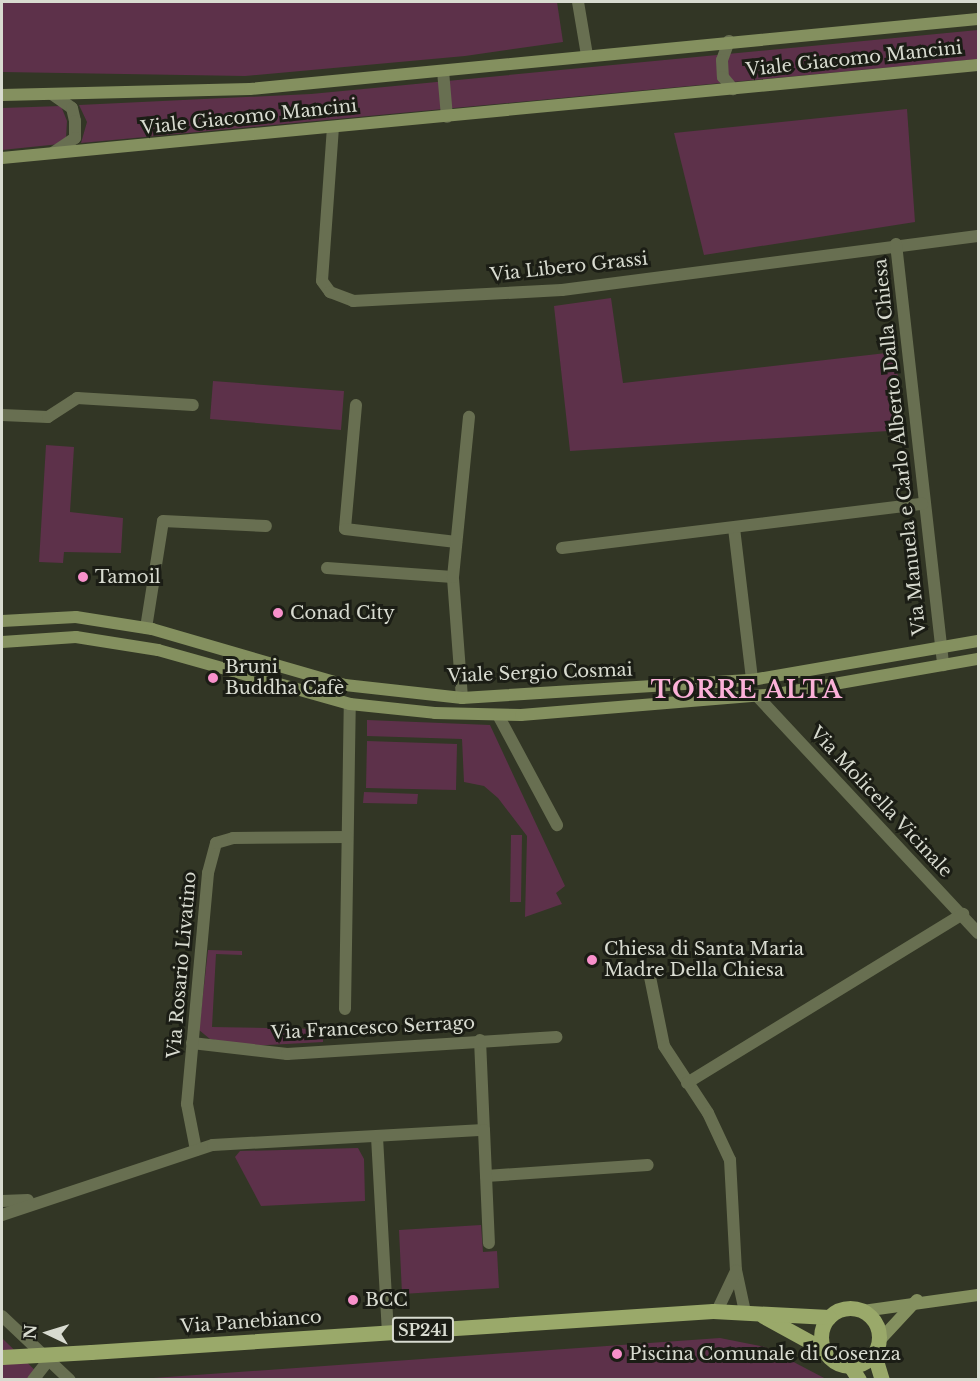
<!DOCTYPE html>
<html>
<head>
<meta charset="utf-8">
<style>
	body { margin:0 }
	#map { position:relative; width:980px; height:1381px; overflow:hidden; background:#323625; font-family:"Libre Baskerville",serif }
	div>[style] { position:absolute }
	.green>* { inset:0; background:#5d314a }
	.street>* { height:12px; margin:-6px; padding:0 6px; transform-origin:6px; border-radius:6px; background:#686f51 }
	.secondary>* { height:12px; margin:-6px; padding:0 6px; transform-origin:6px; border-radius:6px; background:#84905f }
	.primary>* { height:15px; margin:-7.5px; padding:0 7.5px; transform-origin:7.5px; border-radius:7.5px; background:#9aa96a }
	.primary>.ring { margin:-7.5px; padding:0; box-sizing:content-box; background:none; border:15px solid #9aa96a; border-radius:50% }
	.street-bridge>* { height:12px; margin:-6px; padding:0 6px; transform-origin:6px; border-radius:6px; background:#686f51 }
	.primary-bridge>* { height:15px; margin:-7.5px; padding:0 7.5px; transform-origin:7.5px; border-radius:7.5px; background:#9aa96a }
	.dots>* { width:16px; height:16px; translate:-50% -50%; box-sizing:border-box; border:3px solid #1b1d15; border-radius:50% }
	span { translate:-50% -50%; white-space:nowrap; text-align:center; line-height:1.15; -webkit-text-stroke:6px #1b1d15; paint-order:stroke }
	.shield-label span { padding:2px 4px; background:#1b1d15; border:2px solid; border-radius:4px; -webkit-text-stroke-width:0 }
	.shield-label { font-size:16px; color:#d8dbd0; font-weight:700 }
	.street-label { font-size:18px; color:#d8dbd0 }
	.poi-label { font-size:18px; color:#d8dbd0 }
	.left { translate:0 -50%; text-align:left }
	.district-label { font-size:24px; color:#fbb0d8; font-weight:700; letter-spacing:1.5px }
	.frame { position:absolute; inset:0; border:3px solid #d8dbd0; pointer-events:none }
	.north { position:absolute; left:18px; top:1303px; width:60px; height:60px; -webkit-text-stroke:4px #1b1d15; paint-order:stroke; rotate:274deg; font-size:16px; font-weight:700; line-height:24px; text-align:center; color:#d8dbd0 }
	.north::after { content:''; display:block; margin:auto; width:21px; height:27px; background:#d8dbd0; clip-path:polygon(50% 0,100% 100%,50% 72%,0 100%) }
</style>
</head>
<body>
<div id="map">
	<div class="green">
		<div style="clip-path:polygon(2px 2px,557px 2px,563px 42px,465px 56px,245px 76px,2px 72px)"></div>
		<div style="clip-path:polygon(978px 30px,978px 59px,81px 143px,87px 122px,79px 105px,311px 94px)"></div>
		<div style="clip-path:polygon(61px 106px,67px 121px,66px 138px,60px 144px,2px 150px,2px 108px)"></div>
		<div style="clip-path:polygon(907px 109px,915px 222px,704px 255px,674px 133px)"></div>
		<div style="clip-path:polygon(611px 298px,623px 383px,895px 352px,904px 430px,570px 451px,554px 306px)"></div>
		<div style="clip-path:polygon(213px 381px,344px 391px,341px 430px,210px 419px)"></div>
		<div style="clip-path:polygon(46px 445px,74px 447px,70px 512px,123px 518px,121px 553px,64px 552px,63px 563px,39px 562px)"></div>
		<div style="clip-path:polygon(367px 720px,490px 725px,565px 886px,556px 893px,562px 904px,525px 917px,527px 836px,498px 798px,484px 786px,464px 782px,462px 739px,367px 736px)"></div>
		<div style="clip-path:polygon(367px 741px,457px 744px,456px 790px,366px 788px)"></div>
		<div style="clip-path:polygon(364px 792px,418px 794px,417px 804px,363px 803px)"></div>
		<div style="clip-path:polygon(511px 835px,522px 835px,521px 902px,510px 902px)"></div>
		<div style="clip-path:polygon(208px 950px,242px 951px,242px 955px,216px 954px,212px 1027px,323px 1029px,323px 1042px,249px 1046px,210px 1039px,199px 1030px)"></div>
		<div style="clip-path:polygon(358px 1148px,364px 1159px,365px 1201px,261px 1206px,235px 1157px,240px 1151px)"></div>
		<div style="clip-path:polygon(481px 1225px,483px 1252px,497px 1251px,499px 1288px,402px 1294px,399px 1230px)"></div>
		<div style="clip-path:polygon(2px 1338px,5px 1341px,44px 1379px,2px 1379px)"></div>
		<div style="clip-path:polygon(720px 1338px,765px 1347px,826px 1379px,139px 1379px)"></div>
	</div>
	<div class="street">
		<div style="left:578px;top:2px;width:54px;rotate:80.4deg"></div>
		<div style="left:729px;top:41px;width:20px;rotate:110deg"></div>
		<div style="left:722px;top:60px;width:17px;rotate:87deg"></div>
		<div style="left:723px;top:77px;width:16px;rotate:50deg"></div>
		<div style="left:443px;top:71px;width:46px;rotate:85deg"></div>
		<div style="left:52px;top:94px;width:24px;rotate:35deg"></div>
		<div style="left:72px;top:108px;width:13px;rotate:77deg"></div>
		<div style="left:75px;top:121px;width:17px;rotate:90deg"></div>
		<div style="left:75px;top:138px;width:27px;rotate:146deg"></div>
		<div style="left:333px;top:127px;width:154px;rotate:94.1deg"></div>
		<div style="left:322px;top:281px;width:14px;rotate:54deg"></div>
		<div style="left:330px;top:292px;width:25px;rotate:21deg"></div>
		<div style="left:353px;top:301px;width:209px;rotate:-3deg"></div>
		<div style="left:562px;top:290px;width:419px;rotate:-7.4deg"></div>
		<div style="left:896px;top:244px;width:424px;rotate:83.6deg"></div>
		<div style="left:356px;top:405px;width:124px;rotate:95.1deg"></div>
		<div style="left:345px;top:529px;width:112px;rotate:6.7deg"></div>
		<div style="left:2px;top:415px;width:46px;rotate:2.5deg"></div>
		<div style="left:48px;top:417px;width:35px;rotate:-33deg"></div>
		<div style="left:77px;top:398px;width:116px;rotate:3.5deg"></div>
		<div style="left:734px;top:528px;width:153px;rotate:83.2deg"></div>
		<div style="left:562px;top:548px;width:363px;rotate:-7deg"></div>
		<div style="left:327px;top:568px;width:126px;rotate:4.1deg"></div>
		<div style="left:146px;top:628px;width:108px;rotate:-81deg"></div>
		<div style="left:163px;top:521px;width:103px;rotate:2.8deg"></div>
		<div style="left:757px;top:696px;width:324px;rotate:47deg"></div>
		<div style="left:462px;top:698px;width:121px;rotate:-94.3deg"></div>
		<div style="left:453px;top:577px;width:161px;rotate:-84.3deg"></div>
		<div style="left:498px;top:715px;width:125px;rotate:61.8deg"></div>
		<div style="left:650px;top:977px;width:70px;rotate:78.5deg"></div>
		<div style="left:664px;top:1046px;width:80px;rotate:56.7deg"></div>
		<div style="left:708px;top:1113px;width:52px;rotate:64.9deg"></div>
		<div style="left:730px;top:1160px;width:110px;rotate:86.9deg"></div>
		<div style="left:736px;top:1270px;width:43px;rotate:77.9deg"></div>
		<div style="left:345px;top:1009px;width:305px;rotate:-89.1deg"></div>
		<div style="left:480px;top:1040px;width:90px;rotate:87.5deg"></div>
		<div style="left:192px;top:1043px;width:96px;rotate:6.6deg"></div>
		<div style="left:287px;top:1054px;width:270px;rotate:-3.6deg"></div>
		<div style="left:687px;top:1083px;width:324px;rotate:-31.5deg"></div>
		<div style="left:377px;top:1137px;width:195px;rotate:86.8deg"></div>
		<div style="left:196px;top:1150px;width:47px;rotate:-101.1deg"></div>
		<div style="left:187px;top:1104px;width:232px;rotate:-84.8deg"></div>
		<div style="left:208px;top:873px;width:31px;rotate:-75deg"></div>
		<div style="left:216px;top:843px;width:18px;rotate:-16deg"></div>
		<div style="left:233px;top:838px;width:114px;rotate:-0.5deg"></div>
		<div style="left:486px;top:1176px;width:162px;rotate:-3.9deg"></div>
		<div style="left:2px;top:1201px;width:26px;rotate:-2deg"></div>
		<div style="left:2px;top:1215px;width:222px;rotate:-18.4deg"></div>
		<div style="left:213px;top:1145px;width:271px;rotate:-3.2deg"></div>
		<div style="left:484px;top:1130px;width:113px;rotate:87.5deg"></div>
		<div style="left:717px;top:1311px;width:44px;rotate:-64.6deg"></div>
		<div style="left:2px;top:1316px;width:93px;rotate:43.3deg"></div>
	</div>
	<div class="secondary">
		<div style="left:2px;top:95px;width:248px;rotate:-1.4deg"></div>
		<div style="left:250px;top:89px;width:731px;rotate:-5.49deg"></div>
		<div style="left:2px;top:158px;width:980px;rotate:-5.44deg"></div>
		<div style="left:2px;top:621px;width:74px;rotate:-3.1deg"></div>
		<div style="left:76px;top:617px;width:77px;rotate:9deg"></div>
		<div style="left:152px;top:629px;width:201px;rotate:16.2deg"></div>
		<div style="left:345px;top:685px;width:118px;rotate:6.3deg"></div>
		<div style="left:462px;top:698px;width:291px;rotate:-3.6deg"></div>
		<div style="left:752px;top:680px;width:229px;rotate:-9.8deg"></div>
		<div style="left:2px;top:642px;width:74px;rotate:-3.9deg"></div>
		<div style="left:76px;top:637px;width:83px;rotate:9deg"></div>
		<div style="left:158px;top:650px;width:199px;rotate:15.7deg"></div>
		<div style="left:350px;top:704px;width:85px;rotate:6deg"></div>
		<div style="left:435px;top:713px;width:86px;rotate:1.3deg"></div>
		<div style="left:521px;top:715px;width:257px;rotate:-4.7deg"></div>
		<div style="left:777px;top:694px;width:204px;rotate:-9.9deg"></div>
		<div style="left:863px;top:1311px;width:116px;rotate:-7.9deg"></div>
		<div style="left:879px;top:1341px;width:56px;rotate:-47.2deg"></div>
	</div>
	<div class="primary">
		<div class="ring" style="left:821px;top:1308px;width:43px;height:43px"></div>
		<div style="left:763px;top:1316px;width:68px;rotate:28.8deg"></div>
		<div style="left:91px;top:1352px;width:623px;rotate:-3.77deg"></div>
		<div style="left:713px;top:1311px;width:116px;rotate:3deg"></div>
		<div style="left:874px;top:1354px;width:27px;rotate:73deg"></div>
		<div style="left:851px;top:1367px;width:15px;rotate:58deg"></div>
	</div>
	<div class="street-bridge">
		<div style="left:33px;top:1380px;width:33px;rotate:-52deg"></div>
	</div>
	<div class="primary-bridge">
		<div style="left:2px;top:1357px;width:89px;rotate:-3.2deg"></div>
	</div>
	<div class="dots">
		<div style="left:83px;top:577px;background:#f890cb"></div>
		<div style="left:278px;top:613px;background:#f890cb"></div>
		<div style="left:213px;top:678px;background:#f890cb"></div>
		<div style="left:592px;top:960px;background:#f890cb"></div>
		<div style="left:353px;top:1300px;background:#f890cb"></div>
		<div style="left:617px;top:1354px;background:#f890cb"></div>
	</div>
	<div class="shield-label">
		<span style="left:423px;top:1330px">SP241</span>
	</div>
	<div class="street-label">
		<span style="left:854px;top:59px;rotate:-6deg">Viale Giacomo Mancini</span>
		<span style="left:249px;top:117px;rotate:-6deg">Viale Giacomo Mancini</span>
		<span style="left:569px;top:267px;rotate:-6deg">Via Libero Grassi</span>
		<span style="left:900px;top:447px;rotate:-96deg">Via Manuela e Carlo Alberto Dalla Chiesa</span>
		<span style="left:540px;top:673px;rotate:-2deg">Viale Sergio Cosmai</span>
		<span style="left:881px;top:802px;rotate:47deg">Via Molicella Vicinale</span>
		<span style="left:182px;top:965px;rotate:-85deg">Via Rosario Livatino</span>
		<span style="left:373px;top:1028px;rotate:-3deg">Via Francesco Serrago</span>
		<span style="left:251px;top:1322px;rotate:-4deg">Via Panebianco</span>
	</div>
	<div class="poi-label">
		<span class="left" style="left:95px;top:577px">Tamoil</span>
		<span class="left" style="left:290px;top:613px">Conad City</span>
		<span class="left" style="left:225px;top:678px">Bruni<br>Buddha Cafè</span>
		<span class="left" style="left:604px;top:960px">Chiesa di Santa Maria<br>Madre Della Chiesa</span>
		<span class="left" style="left:365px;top:1300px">BCC</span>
		<span class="left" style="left:629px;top:1354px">Piscina Comunale di Cosenza</span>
	</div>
	<div class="district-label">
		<span style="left:747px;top:690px">TORRE ALTA</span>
	</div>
	<div class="frame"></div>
	<div class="north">N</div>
</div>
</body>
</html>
